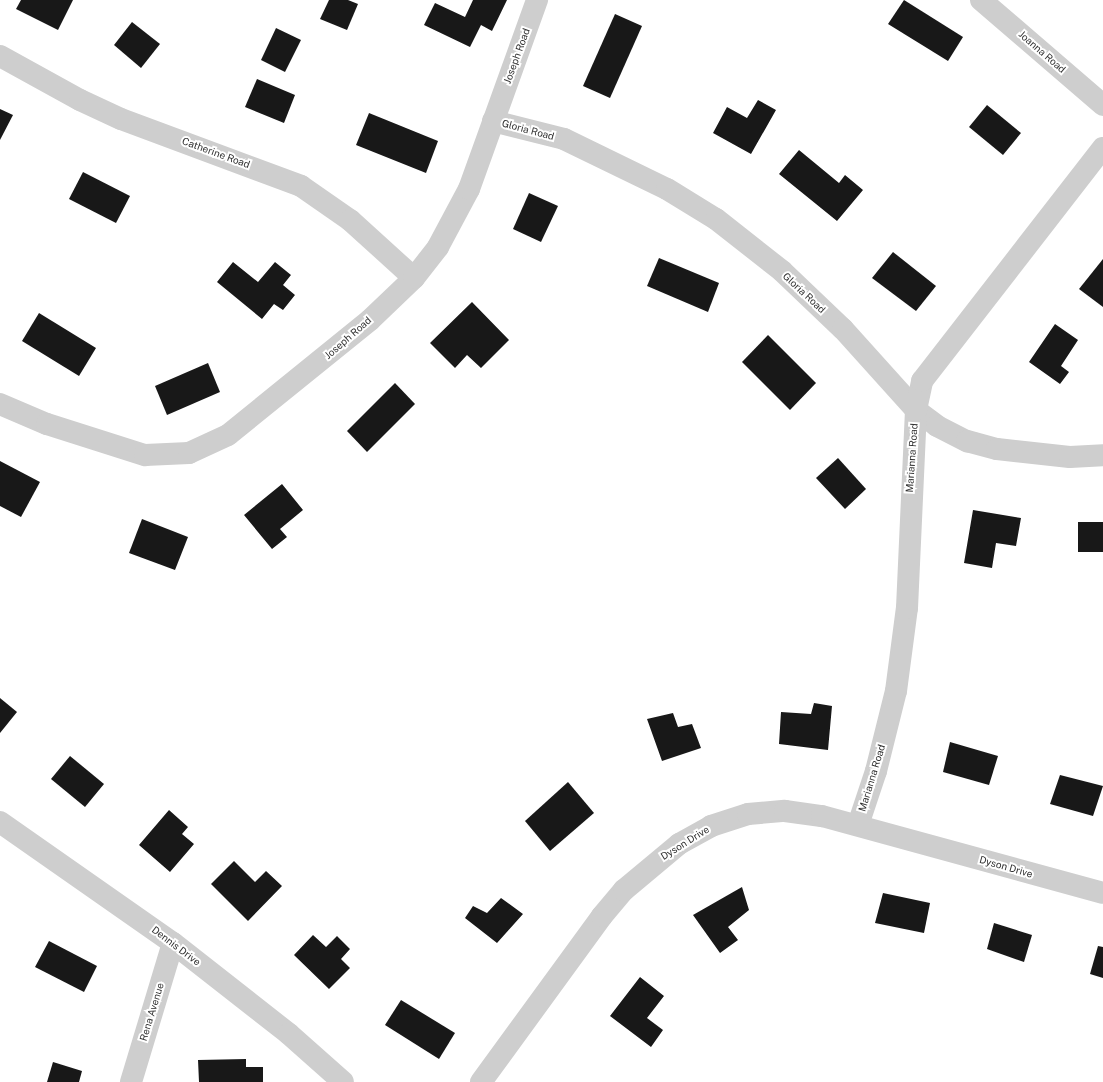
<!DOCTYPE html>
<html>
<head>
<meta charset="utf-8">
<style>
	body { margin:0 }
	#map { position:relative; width:1103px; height:1082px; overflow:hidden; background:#fff; font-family:"Public Sans",sans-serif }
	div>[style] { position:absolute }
	.building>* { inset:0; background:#181818 }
	.minor>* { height:22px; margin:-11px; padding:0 11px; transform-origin:11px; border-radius:11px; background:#cecece }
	span { translate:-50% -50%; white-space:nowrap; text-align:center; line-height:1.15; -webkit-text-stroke:4px #fff; paint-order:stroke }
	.street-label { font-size:10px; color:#313131 }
</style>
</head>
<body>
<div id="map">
	<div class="building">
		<div style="clip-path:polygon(21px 0,73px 0,58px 30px,16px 9px)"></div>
		<div style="clip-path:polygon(329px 0,348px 0,358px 4px,347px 30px,320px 19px)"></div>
		<div style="clip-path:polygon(473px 0,507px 0,492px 31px,481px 25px,470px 47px,424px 25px,435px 3px,465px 17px)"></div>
		<div style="clip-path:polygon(904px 0,963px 37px,948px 61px,888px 24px)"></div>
		<div style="clip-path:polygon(615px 14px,642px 26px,610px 98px,583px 86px)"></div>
		<div style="clip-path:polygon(132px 22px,160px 44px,141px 68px,114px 45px)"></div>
		<div style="clip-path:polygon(276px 28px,301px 40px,285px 72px,261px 60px)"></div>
		<div style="clip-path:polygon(257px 79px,295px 95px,284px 123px,245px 107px)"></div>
		<div style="clip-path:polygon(758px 100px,776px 110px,751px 154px,713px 133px,727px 107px,747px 118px)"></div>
		<div style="clip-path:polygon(987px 105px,1021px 133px,1003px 155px,969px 127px)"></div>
		<div style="clip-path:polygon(0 109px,13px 115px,0 140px)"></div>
		<div style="clip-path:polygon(369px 113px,438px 141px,426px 173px,356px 145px)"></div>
		<div style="clip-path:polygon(799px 150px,839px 183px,845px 175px,863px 190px,837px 221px,779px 174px)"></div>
		<div style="clip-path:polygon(83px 172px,130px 196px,116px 223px,69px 199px)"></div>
		<div style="clip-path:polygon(529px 193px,558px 206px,541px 242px,513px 229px)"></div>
		<div style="clip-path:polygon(893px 252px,936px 286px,916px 311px,872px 278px)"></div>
		<div style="clip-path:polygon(659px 258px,719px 283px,708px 312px,647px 286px)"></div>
		<div style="clip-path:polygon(1103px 259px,1103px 307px,1079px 289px)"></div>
		<div style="clip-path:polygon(233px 262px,258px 282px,275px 262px,291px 275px,283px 285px,295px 295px,283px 310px,274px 304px,262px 319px,217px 282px)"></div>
		<div style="clip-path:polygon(472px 302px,509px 340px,481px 368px,467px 355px,455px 368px,430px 343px)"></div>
		<div style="clip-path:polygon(39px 313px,96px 348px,79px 376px,22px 341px)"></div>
		<div style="clip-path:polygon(1055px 324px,1078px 340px,1061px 366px,1069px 372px,1060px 384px,1029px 362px)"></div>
		<div style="clip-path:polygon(768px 335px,816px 383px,790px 410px,742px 362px)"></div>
		<div style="clip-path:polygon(208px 363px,220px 392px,167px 415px,155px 386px)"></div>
		<div style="clip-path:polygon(395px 383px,415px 404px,367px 452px,347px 431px)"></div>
		<div style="clip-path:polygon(838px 458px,866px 489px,845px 509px,816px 478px)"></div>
		<div style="clip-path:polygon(0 461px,40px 482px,21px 517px,0 506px)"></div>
		<div style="clip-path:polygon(282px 484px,303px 510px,280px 529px,287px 537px,272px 549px,244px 515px)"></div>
		<div style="clip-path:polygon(973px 510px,1021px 518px,1016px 546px,996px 543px,992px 568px,964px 563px)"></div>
		<div style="clip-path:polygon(142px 519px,188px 537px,175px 570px,129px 553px)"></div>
		<div style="clip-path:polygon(1078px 522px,1103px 522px,1103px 552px,1078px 552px)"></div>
		<div style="clip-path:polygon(0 698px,17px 712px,0 733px)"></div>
		<div style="clip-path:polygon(814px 703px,832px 706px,828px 750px,779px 744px,781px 712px,811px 714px)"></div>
		<div style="clip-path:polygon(673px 713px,678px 727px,692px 724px,701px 748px,662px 761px,647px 719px)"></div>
		<div style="clip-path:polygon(950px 742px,998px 756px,989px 785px,943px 772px)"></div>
		<div style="clip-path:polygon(70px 756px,104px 784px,85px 807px,51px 779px)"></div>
		<div style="clip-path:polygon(1060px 775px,1103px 786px,1093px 816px,1050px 804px)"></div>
		<div style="clip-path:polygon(568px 782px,594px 813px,550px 851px,525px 821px)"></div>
		<div style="clip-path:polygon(169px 810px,188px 827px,182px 834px,194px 844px,170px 872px,139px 845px)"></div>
		<div style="clip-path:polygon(234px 861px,255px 882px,266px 871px,282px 886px,248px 921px,211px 884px)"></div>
		<div style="clip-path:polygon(742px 887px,749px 910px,728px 927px,738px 940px,720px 953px,693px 915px)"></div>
		<div style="clip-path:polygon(883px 893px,930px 903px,924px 933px,875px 923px)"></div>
		<div style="clip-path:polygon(501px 898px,523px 914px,497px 943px,465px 918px,473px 906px,487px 913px)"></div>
		<div style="clip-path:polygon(994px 923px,1032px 935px,1024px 962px,987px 949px)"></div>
		<div style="clip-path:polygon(313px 935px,326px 947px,337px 936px,350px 949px,341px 959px,350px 968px,329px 989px,294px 955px)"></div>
		<div style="clip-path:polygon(49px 941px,97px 966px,84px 992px,35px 967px)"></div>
		<div style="clip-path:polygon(1098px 946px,1103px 947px,1103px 978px,1090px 974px)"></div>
		<div style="clip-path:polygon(640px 977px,664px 996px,647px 1018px,663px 1030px,651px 1047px,610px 1016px)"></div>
		<div style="clip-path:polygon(401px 1000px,455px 1033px,439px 1059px,385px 1025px)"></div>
		<div style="clip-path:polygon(246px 1059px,246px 1067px,263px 1067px,263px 1082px,199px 1082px,198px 1060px)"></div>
		<div style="clip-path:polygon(53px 1062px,82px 1071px,79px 1082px,47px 1082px)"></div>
	</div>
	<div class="minor">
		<div style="left:981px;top:0;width:161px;rotate:40.7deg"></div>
		<div style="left:0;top:56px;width:91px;rotate:28.8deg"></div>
		<div style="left:80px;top:100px;width:45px;rotate:24.9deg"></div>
		<div style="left:121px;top:119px;width:192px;rotate:20.4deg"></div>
		<div style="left:301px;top:186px;width:60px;rotate:34.8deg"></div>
		<div style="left:350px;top:220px;width:86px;rotate:42.2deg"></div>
		<div style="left:493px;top:121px;width:73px;rotate:14.2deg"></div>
		<div style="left:564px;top:139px;width:114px;rotate:25.9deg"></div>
		<div style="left:667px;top:189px;width:57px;rotate:31.5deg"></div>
		<div style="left:716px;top:219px;width:84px;rotate:38.2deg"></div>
		<div style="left:782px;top:271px;width:84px;rotate:43.6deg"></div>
		<div style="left:843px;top:329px;width:109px;rotate:48deg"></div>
		<div style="left:916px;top:410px;width:26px;rotate:37deg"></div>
		<div style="left:937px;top:426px;width:34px;rotate:27deg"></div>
		<div style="left:967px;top:441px;width:31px;rotate:15deg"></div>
		<div style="left:997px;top:449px;width:73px;rotate:6.3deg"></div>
		<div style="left:1070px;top:457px;width:33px;rotate:-3deg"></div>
		<div style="left:0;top:404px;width:51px;rotate:23.1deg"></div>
		<div style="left:47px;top:424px;width:103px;rotate:17.6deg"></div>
		<div style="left:145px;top:455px;width:44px;rotate:-2.6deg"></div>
		<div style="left:189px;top:453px;width:43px;rotate:-24.8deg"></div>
		<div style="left:228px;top:435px;width:183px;rotate:-39deg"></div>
		<div style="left:370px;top:320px;width:61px;rotate:-43.7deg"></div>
		<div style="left:414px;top:278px;width:39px;rotate:-52deg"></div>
		<div style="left:438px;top:247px;width:66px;rotate:-61.9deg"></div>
		<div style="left:469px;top:189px;width:201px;rotate:-70.2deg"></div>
		<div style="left:0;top:822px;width:211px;rotate:35deg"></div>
		<div style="left:173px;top:943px;width:147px;rotate:38.1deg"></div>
		<div style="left:289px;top:1034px;width:72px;rotate:41.6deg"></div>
		<div style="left:858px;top:825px;width:57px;rotate:-71.6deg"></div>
		<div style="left:876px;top:771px;width:82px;rotate:-76deg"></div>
		<div style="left:896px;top:691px;width:84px;rotate:-82.5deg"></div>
		<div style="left:907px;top:608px;width:198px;rotate:-87.4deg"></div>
		<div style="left:916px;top:410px;width:30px;rotate:-78deg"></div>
		<div style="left:922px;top:381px;width:295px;rotate:-52.2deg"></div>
		<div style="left:131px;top:1082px;width:145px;rotate:-73.2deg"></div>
		<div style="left:481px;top:1082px;width:205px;rotate:-53.9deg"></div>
		<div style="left:602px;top:916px;width:34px;rotate:-50deg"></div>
		<div style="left:624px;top:890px;width:72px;rotate:-39.9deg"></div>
		<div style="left:679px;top:844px;width:37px;rotate:-29deg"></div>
		<div style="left:711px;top:826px;width:39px;rotate:-18deg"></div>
		<div style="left:748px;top:814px;width:37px;rotate:-5deg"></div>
		<div style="left:785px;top:811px;width:37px;rotate:8deg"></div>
		<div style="left:822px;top:816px;width:291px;rotate:15.3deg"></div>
	</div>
	<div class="street-label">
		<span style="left:1042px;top:52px;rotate:41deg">Joanna Road</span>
		<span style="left:517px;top:56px;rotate:-70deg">Joseph Road</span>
		<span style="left:528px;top:130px;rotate:15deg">Gloria Road</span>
		<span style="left:216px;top:153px;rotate:20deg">Catherine Road</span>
		<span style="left:804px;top:293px;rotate:43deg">Gloria Road</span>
		<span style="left:348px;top:338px;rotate:-41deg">Joseph Road</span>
		<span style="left:912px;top:458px;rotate:-86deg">Marianna Road</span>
		<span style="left:872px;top:778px;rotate:-73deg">Marianna Road</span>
		<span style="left:685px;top:843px;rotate:-32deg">Dyson Drive</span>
		<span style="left:1006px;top:867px;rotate:16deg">Dyson Drive</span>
		<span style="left:176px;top:946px;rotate:37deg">Dennis Drive</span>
		<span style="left:152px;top:1012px;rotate:-73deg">Rena Avenue</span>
	</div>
</div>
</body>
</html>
